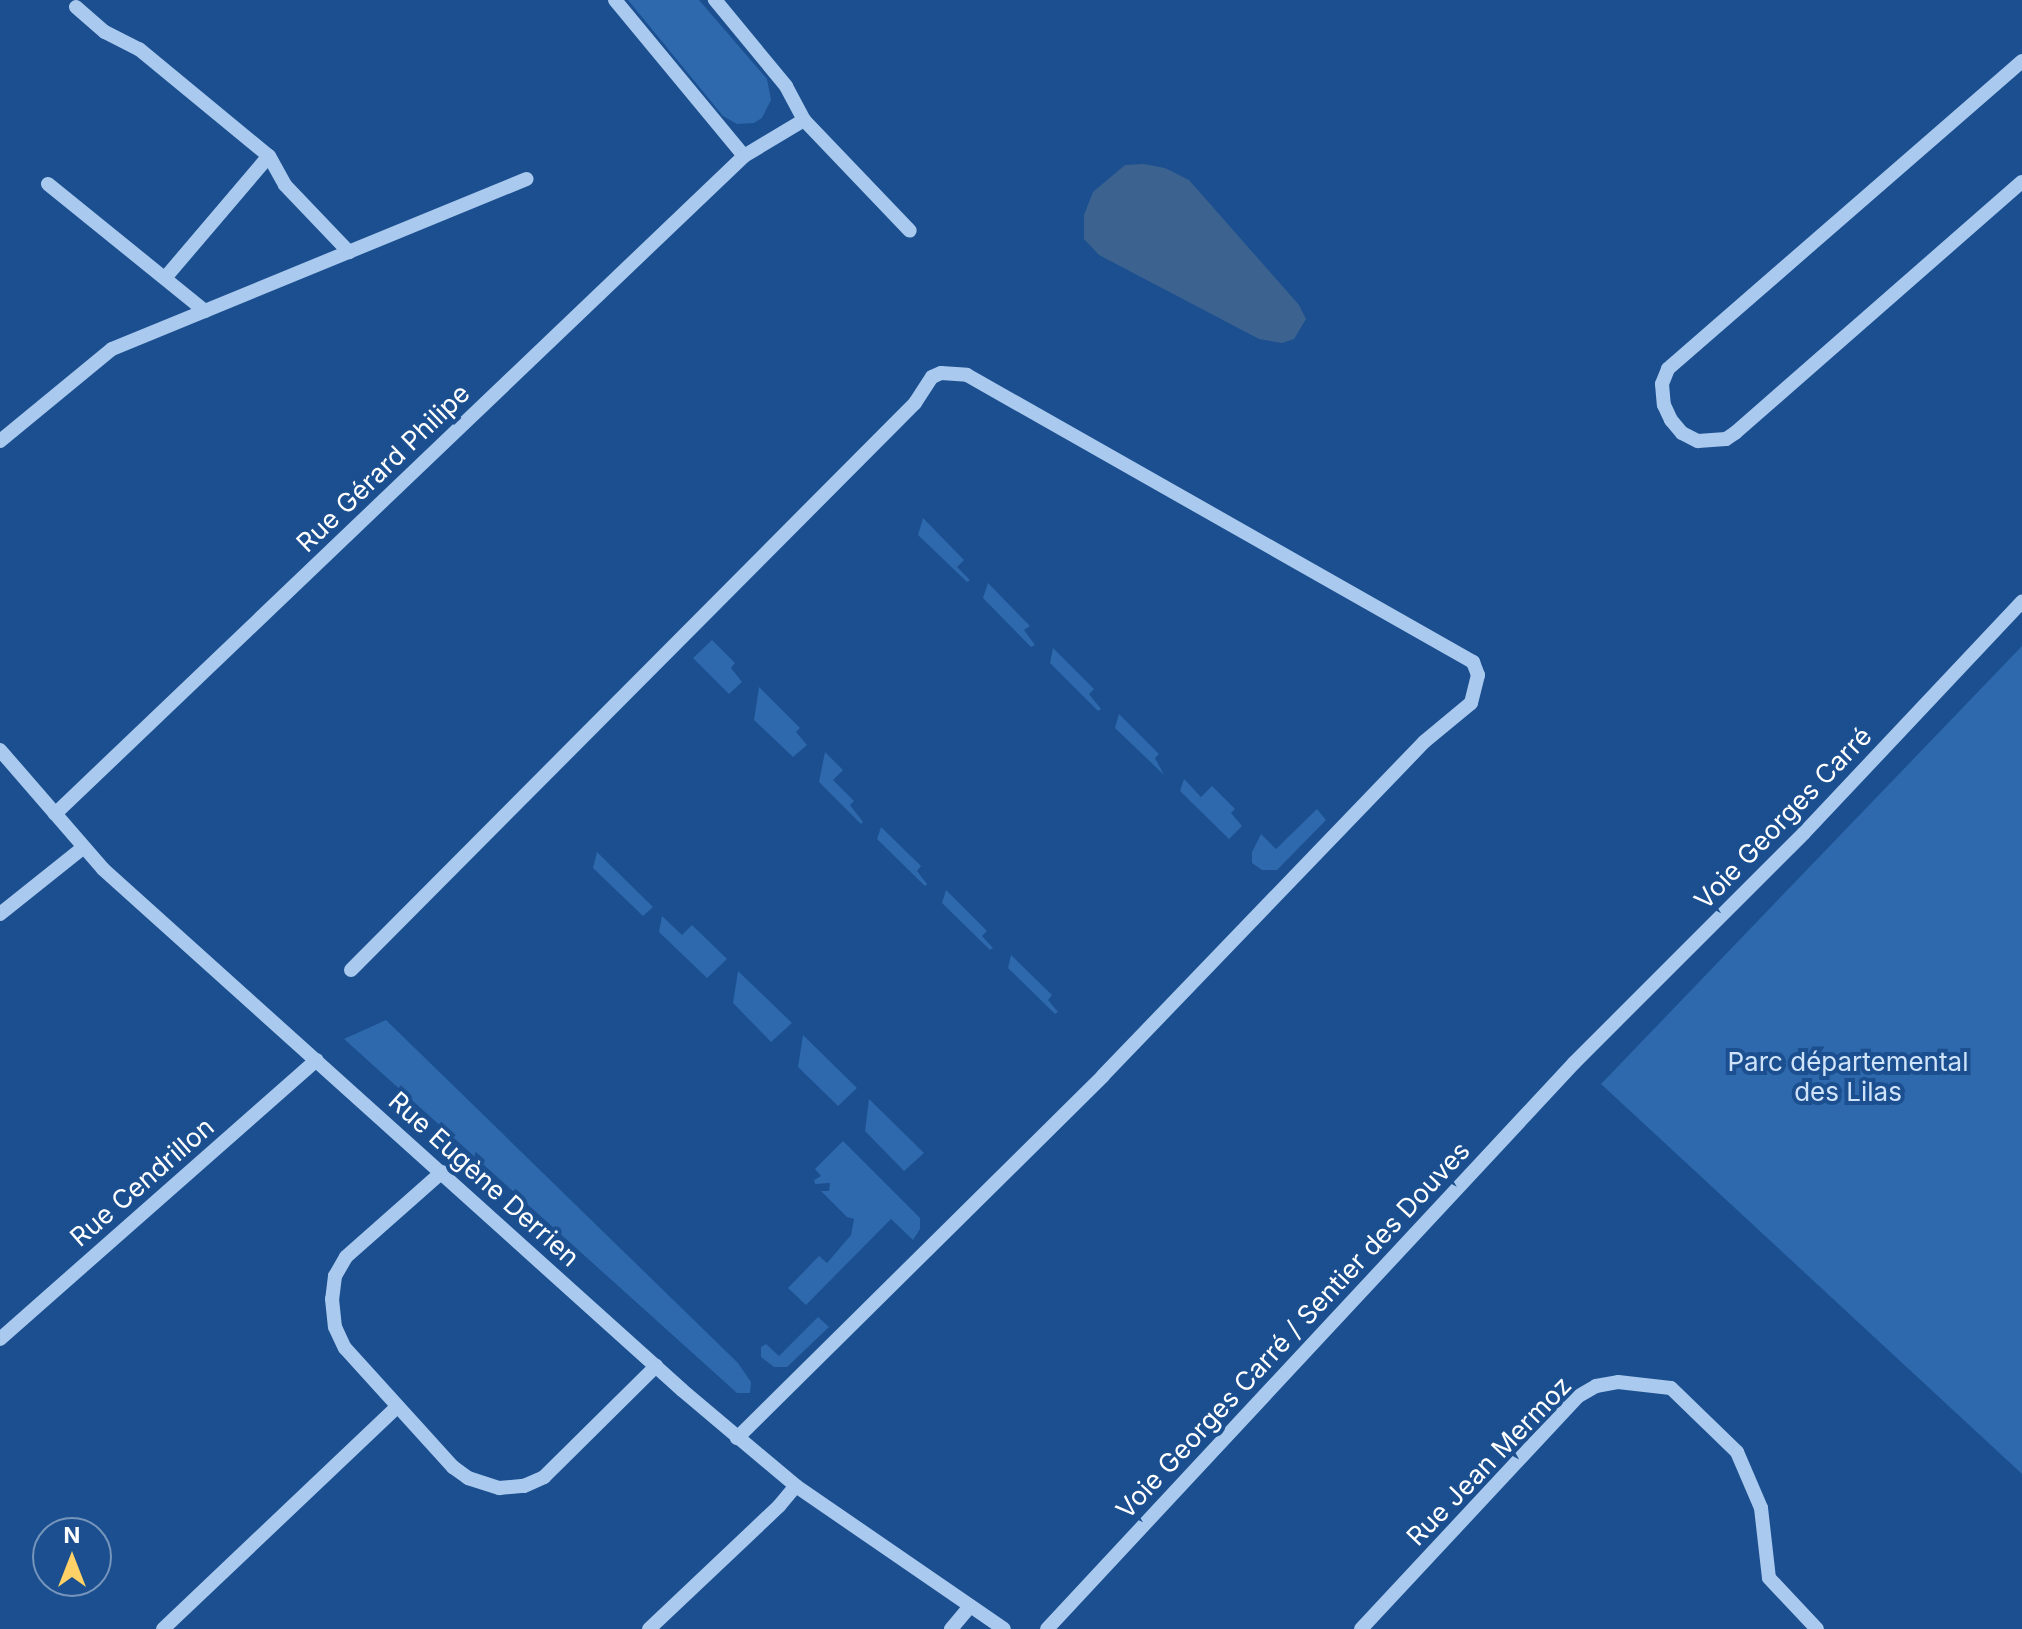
<!DOCTYPE html>
<html>
<head>
<meta charset="utf-8">
<style>
	body { margin:0 }
	#map { position:relative; width:2022px; height:1629px; overflow:hidden; background:#1b4f8f; font-family:Inter,sans-serif }
	div>[style] { position:absolute }
	.green>* { inset:0; background:#2e69ad }
	.water>* { inset:0; background:#3c6290 }
	.minor>* { height:14px; margin:-7px; padding:0 7px; transform-origin:7px; border-radius:7px; background:#a9c9ee }
	span { translate:-50% -50%; white-space:nowrap; text-align:center; line-height:1.15; -webkit-text-stroke:8px #1b4f8f; paint-order:stroke }
	.street-label { font-size:26px; color:#fff }
	.park-label { font-size:26px; color:#cfe3fa }
	.north { position:absolute; left:32px; top:1517px; width:80px; height:80px; box-sizing:border-box; background:#1b4f8f; border:2px solid #7695bc; border-radius:50%; rotate:0deg; font-size:22px; font-weight:700; line-height:32px; text-align:center; color:#fff }
	.north::after { content:''; display:block; margin:auto; width:28px; height:36px; background:#ffd166; clip-path:polygon(50% 0,100% 100%,50% 72%,0 100%) }
</style>
</head>
<body>
<div id="map">
	<div class="green">
		<div style="clip-path:polygon(628px 0,699px 0,767px 79px,771px 100px,762px 118px,754px 123px,737px 124px,723px 116px)"></div>
		<div style="clip-path:polygon(923px 518px,964px 560px,957px 567px,970px 580px,967px 582px,918px 535px)"></div>
		<div style="clip-path:polygon(988px 583px,1030px 626px,1024px 630px,1035px 645px,1031px 647px,983px 598px)"></div>
		<div style="clip-path:polygon(712px 640px,735px 663px,731px 668px,742px 682px,729px 694px,693px 658px)"></div>
		<div style="clip-path:polygon(2022px 646px,2022px 1474px,1601px 1084px)"></div>
		<div style="clip-path:polygon(1053px 648px,1094px 689px,1089px 694px,1101px 709px,1098px 711px,1050px 663px)"></div>
		<div style="clip-path:polygon(759px 687px,800px 728px,796px 732px,807px 745px,793px 757px,754px 720px)"></div>
		<div style="clip-path:polygon(1119px 714px,1159px 754px,1155px 758px,1164px 775px,1115px 728px)"></div>
		<div style="clip-path:polygon(825px 752px,843px 770px,833px 780px,854px 801px,850px 805px,863px 822px,861px 824px,819px 782px)"></div>
		<div style="clip-path:polygon(1184px 779px,1201px 797px,1212px 786px,1235px 809px,1231px 813px,1242px 826px,1229px 839px,1180px 791px)"></div>
		<div style="clip-path:polygon(1317px 809px,1326px 820px,1277px 870px,1262px 870px,1252px 863px,1252px 852px,1261px 834px,1276px 849px)"></div>
		<div style="clip-path:polygon(881px 827px,921px 866px,917px 871px,927px 884px,925px 886px,877px 839px)"></div>
		<div style="clip-path:polygon(597px 852px,653px 907px,643px 916px,593px 868px)"></div>
		<div style="clip-path:polygon(946px 890px,987px 931px,982px 936px,993px 948px,990px 950px,942px 903px)"></div>
		<div style="clip-path:polygon(662px 916px,682px 935px,692px 925px,727px 959px,707px 978px,659px 932px)"></div>
		<div style="clip-path:polygon(1011px 955px,1052px 995px,1048px 1000px,1058px 1012px,1055px 1014px,1008px 968px)"></div>
		<div style="clip-path:polygon(738px 971px,792px 1023px,771px 1042px,733px 1003px)"></div>
		<div style="clip-path:polygon(386px 1020px,738px 1363px,751px 1382px,750px 1393px,737px 1393px,344px 1039px)"></div>
		<div style="clip-path:polygon(803px 1035px,857px 1088px,838px 1106px,798px 1067px)"></div>
		<div style="clip-path:polygon(869px 1099px,924px 1153px,904px 1171px,865px 1131px)"></div>
		<div style="clip-path:polygon(843px 1141px,920px 1218px,920px 1229px,913px 1240px,891px 1219px,806px 1305px,788px 1288px,819px 1256px,827px 1263px,851px 1235px,854px 1219px,847px 1217px,821px 1191px,829px 1191px,830px 1183px,815px 1184px,814px 1180px,821px 1176px,815px 1169px)"></div>
		<div style="clip-path:polygon(818px 1317px,829px 1327px,787px 1367px,774px 1367px,761px 1357px,761px 1347px,766px 1344px,779px 1356px)"></div>
	</div>
	<div class="water">
		<div style="clip-path:polygon(1144px 164px,1165px 168px,1189px 180px,1299px 305px,1306px 319px,1294px 339px,1282px 343px,1259px 339px,1099px 255px,1084px 239px,1084px 215px,1093px 192px,1125px 165px)"></div>
	</div>
	<div class="minor">
		<div style="left:615px;top:0;width:202px;rotate:50.4deg"></div>
		<div style="left:76px;top:7px;width:38px;rotate:41deg"></div>
		<div style="left:105px;top:32px;width:38px;rotate:27deg"></div>
		<div style="left:139px;top:49px;width:168px;rotate:39.5deg"></div>
		<div style="left:269px;top:156px;width:33px;rotate:61deg"></div>
		<div style="left:285px;top:185px;width:93px;rotate:46.3deg"></div>
		<div style="left:2022px;top:61px;width:469px;rotate:139deg"></div>
		<div style="left:1668px;top:369px;width:16px;rotate:112deg"></div>
		<div style="left:1662px;top:384px;width:21px;rotate:85deg"></div>
		<div style="left:1664px;top:405px;width:17px;rotate:65deg"></div>
		<div style="left:1671px;top:420px;width:17px;rotate:50deg"></div>
		<div style="left:1682px;top:433px;width:18px;rotate:27deg"></div>
		<div style="left:1698px;top:441px;width:28px;rotate:-4deg"></div>
		<div style="left:1726px;top:439px;width:11px;rotate:-34deg"></div>
		<div style="left:1735px;top:433px;width:381px;rotate:-41.2deg"></div>
		<div style="left:804px;top:120px;width:153px;rotate:46.3deg"></div>
		<div style="left:48px;top:184px;width:202px;rotate:39deg"></div>
		<div style="left:165px;top:278px;width:160px;rotate:-49.6deg"></div>
		<div style="left:0;top:441px;width:145px;rotate:-39.4deg"></div>
		<div style="left:112px;top:349px;width:448px;rotate:-22.3deg"></div>
		<div style="left:0;top:750px;width:157px;rotate:49.1deg"></div>
		<div style="left:103px;top:869px;width:779px;rotate:41.98deg"></div>
		<div style="left:682px;top:1390px;width:149px;rotate:40.1deg"></div>
		<div style="left:796px;top:1486px;width:252px;rotate:34.5deg"></div>
		<div style="left:55px;top:814px;width:953px;rotate:-43.68deg"></div>
		<div style="left:744px;top:156px;width:70px;rotate:-31deg"></div>
		<div style="left:804px;top:120px;width:38px;rotate:-118deg"></div>
		<div style="left:786px;top:86px;width:112px;rotate:-129.5deg"></div>
		<div style="left:0;top:914px;width:107px;rotate:-38.6deg"></div>
		<div style="left:351px;top:970px;width:800px;rotate:-45.15deg"></div>
		<div style="left:915px;top:403px;width:31px;rotate:-57deg"></div>
		<div style="left:932px;top:377px;width:10px;rotate:-24deg"></div>
		<div style="left:941px;top:373px;width:26px;rotate:4deg"></div>
		<div style="left:967px;top:375px;width:582px;rotate:29.56deg"></div>
		<div style="left:1473px;top:662px;width:14px;rotate:69deg"></div>
		<div style="left:1478px;top:675px;width:29px;rotate:104deg"></div>
		<div style="left:1471px;top:703px;width:61px;rotate:140.3deg"></div>
		<div style="left:1424px;top:742px;width:463px;rotate:133.9deg"></div>
		<div style="left:1103px;top:1076px;width:515px;rotate:135.31deg"></div>
		<div style="left:442px;top:1172px;width:128px;rotate:138.5deg"></div>
		<div style="left:346px;top:1257px;width:22px;rotate:120deg"></div>
		<div style="left:335px;top:1276px;width:23px;rotate:97deg"></div>
		<div style="left:332px;top:1299px;width:28px;rotate:84deg"></div>
		<div style="left:335px;top:1327px;width:23px;rotate:65deg"></div>
		<div style="left:345px;top:1348px;width:161px;rotate:47.8deg"></div>
		<div style="left:453px;top:1467px;width:19px;rotate:36deg"></div>
		<div style="left:468px;top:1478px;width:33px;rotate:18deg"></div>
		<div style="left:499px;top:1488px;width:25px;rotate:-5deg"></div>
		<div style="left:524px;top:1486px;width:22px;rotate:-24deg"></div>
		<div style="left:544px;top:1477px;width:158px;rotate:-44.7deg"></div>
		<div style="left:0;top:1339px;width:422px;rotate:-41.4deg"></div>
		<div style="left:163px;top:1629px;width:323px;rotate:-43.5deg"></div>
		<div style="left:649px;top:1629px;width:179px;rotate:-43.4deg"></div>
		<div style="left:779px;top:1506px;width:26px;rotate:-50deg"></div>
		<div style="left:951px;top:1629px;width:30px;rotate:-50deg"></div>
		<div style="left:1047px;top:1629px;width:773px;rotate:-47.04deg"></div>
		<div style="left:1574px;top:1063px;width:325px;rotate:-45deg"></div>
		<div style="left:1804px;top:833px;width:318px;rotate:-46.7deg"></div>
		<div style="left:1361px;top:1629px;width:317px;rotate:-47deg"></div>
		<div style="left:1577px;top:1397px;width:22px;rotate:-30deg"></div>
		<div style="left:1596px;top:1386px;width:22px;rotate:-10deg"></div>
		<div style="left:1618px;top:1382px;width:53px;rotate:6.5deg"></div>
		<div style="left:1671px;top:1388px;width:92px;rotate:44.1deg"></div>
		<div style="left:1737px;top:1452px;width:61px;rotate:66.8deg"></div>
		<div style="left:1761px;top:1508px;width:70px;rotate:83.5deg"></div>
		<div style="left:1769px;top:1578px;width:70px;rotate:46.7deg"></div>
	</div>
	<div class="street-label">
		<span style="left:383px;top:468px;rotate:-44deg">Rue Gérard Philipe</span>
		<span style="left:1783px;top:818px;rotate:-46deg">Voie Georges Carré</span>
		<span style="left:484px;top:1179px;rotate:42deg">Rue Eugène Derrien</span>
		<span style="left:142px;top:1182px;rotate:-41deg">Rue Cendrillon</span>
		<span style="left:1293px;top:1330px;rotate:-47deg">Voie Georges Carré / Sentier des Douves</span>
		<span style="left:1489px;top:1461px;rotate:-46deg">Rue Jean Mermoz</span>
	</div>
	<div class="park-label">
		<span style="left:1848px;top:1077px">Parc départemental<br>des Lilas</span>
	</div>
	<div class="north">N</div>
</div>
</body>
</html>
